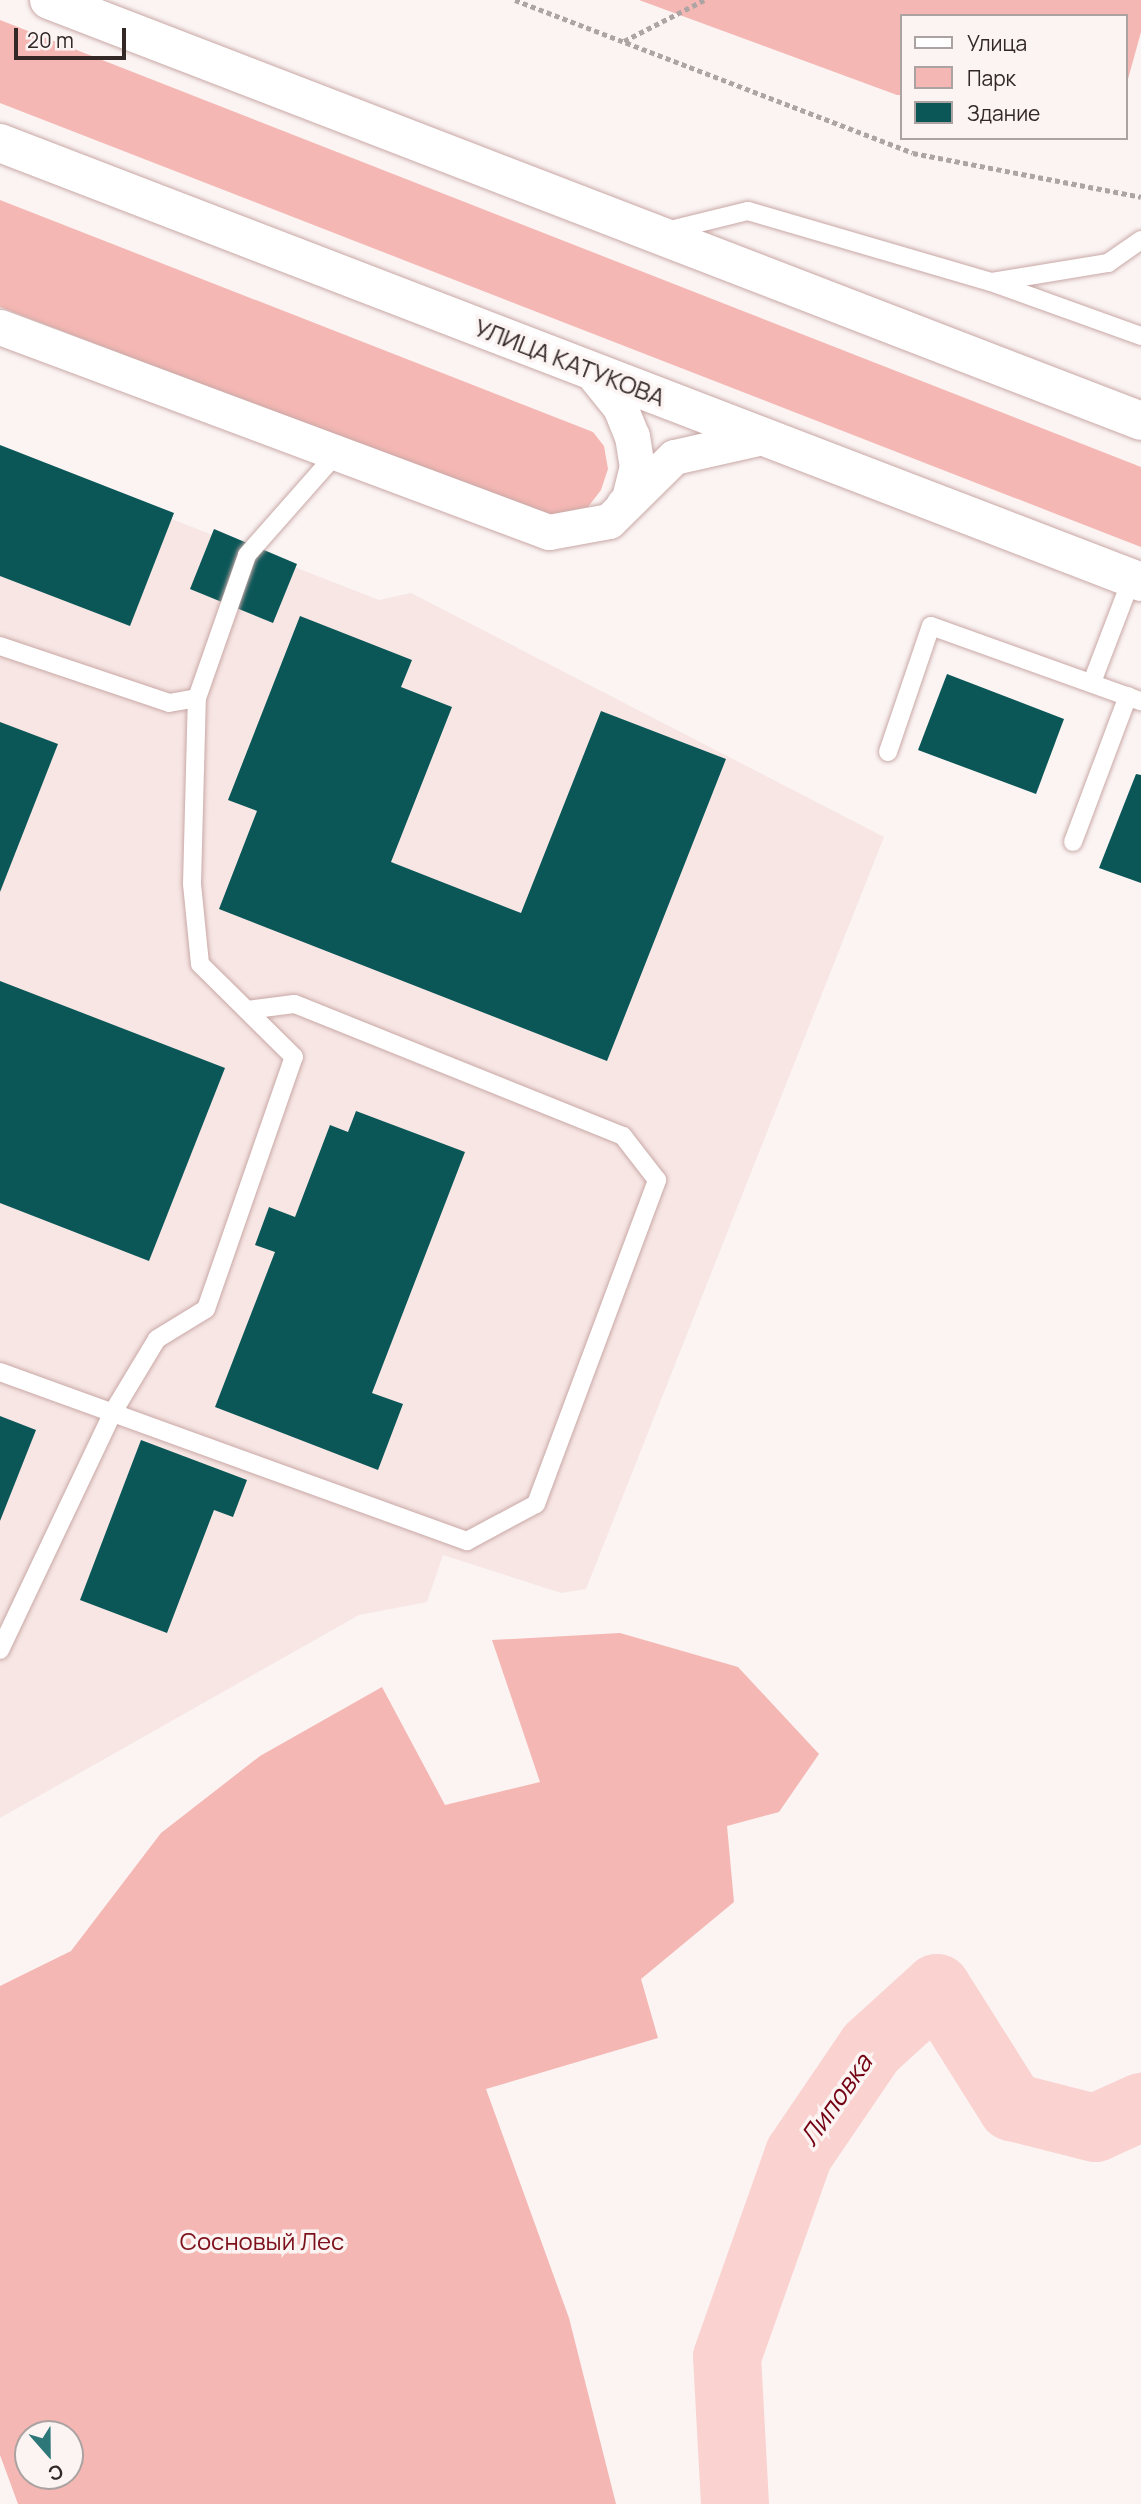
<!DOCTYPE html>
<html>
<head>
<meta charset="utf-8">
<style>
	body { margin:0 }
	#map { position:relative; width:1141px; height:2504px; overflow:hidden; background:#fbf4f3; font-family:Manrope,sans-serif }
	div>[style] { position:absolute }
	.built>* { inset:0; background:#f7e6e4 }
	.green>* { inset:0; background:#f4b7b3 }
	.river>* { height:68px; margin:-34px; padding:0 34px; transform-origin:34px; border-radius:34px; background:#fad3d0 }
	.building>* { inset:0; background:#0b5758 }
	.path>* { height:4.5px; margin-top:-2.25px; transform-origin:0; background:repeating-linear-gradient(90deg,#ada4a3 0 5px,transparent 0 8.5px) }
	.roads { filter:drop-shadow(0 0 2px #c8a8a6) drop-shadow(0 0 2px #c8a8a6) }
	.service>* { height:18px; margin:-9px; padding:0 9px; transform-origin:9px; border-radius:9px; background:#fff }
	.minor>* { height:35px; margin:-17.5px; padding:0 17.5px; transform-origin:17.5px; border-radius:17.5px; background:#fff }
	.secondary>* { height:38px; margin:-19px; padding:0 19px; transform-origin:19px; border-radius:19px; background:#fff }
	span { translate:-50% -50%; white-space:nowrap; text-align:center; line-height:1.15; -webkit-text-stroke:7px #fbf4f3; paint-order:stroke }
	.street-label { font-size:24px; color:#342827 }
	.park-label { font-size:24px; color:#7d101b }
	.water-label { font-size:26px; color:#730012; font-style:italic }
	.legend { position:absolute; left:900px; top:14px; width:228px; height:126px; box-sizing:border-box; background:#fbf4f3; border:2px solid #aba2a1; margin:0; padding:9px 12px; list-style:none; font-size:21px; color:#342827 }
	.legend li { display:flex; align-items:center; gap:14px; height:35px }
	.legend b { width:35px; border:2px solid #aba2a1 }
	.north { position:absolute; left:14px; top:2420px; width:70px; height:70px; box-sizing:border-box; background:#fbf4f3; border:2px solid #aba2a1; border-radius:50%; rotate:159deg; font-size:19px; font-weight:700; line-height:28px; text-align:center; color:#342827 }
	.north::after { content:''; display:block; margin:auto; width:24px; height:32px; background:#2e7778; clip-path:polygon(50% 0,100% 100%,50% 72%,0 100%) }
	.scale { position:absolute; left:14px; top:28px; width:112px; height:32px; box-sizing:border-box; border:4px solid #342827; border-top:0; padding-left:9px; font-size:21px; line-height:24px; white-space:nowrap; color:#342827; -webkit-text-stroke:5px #fbf4f3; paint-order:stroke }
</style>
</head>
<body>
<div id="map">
	<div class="built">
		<div style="clip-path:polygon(0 452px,379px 600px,411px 593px,884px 837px,586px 1589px,561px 1593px,443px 1555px,427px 1602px,359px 1615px,0 1818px)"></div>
	</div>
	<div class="green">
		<div style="clip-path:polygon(639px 0,1141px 0,1141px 32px,1125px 90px,1125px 16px,901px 16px,901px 95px,897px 95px)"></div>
		<div style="clip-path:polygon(0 20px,1141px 467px,1141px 547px,0 103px)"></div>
		<div style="clip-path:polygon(0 200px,593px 432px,604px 446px,608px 469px,601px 490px,588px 507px,543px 516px,0 307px)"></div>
		<div style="clip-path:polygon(evenodd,620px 1633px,738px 1667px,819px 1754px,779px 1812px,727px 1826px,734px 1902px,641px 1979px,658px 2038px,486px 2089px,569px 2318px,616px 2504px,18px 2504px,0 2455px,0 1986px,71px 1951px,161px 1833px,260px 1756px,382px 1687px,445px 1805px,540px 1782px,492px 1640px,620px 1633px,28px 2434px,70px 2434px,70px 2476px,28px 2476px,28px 2434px)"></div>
	</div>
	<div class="river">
		<div style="left:735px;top:2504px;width:147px;rotate:-93.1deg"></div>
		<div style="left:727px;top:2357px;width:215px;rotate:-70.5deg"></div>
		<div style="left:799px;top:2154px;width:128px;rotate:-55.8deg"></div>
		<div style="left:871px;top:2048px;width:89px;rotate:-42.3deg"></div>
		<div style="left:937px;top:1988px;width:141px;rotate:57.8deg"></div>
		<div style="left:1012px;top:2107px;width:86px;rotate:14.2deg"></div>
		<div style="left:1095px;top:2128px;width:51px;rotate:-24.5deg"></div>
	</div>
	<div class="building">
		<div style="clip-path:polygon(0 445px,174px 513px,130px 626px,0 576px)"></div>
		<div style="clip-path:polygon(214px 529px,297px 564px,273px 623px,190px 589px)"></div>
		<div style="clip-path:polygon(300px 616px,412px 660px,401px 687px,452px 707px,391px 862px,521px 913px,601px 711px,726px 759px,607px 1061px,219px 909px,257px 811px,228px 800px)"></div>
		<div style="clip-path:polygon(947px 674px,1064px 719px,1036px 794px,918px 750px)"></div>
		<div style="clip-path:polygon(0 722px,58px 744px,0 892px)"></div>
		<div style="clip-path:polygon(1136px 774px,1141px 775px,1141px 883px,1099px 868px)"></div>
		<div style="clip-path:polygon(0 981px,225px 1068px,149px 1261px,0 1203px)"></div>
		<div style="clip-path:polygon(356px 1111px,465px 1152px,372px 1393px,403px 1404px,378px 1470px,215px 1407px,275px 1252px,255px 1245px,269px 1207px,295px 1217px,330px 1125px,348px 1132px)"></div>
		<div style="clip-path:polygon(0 1416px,36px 1430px,0 1521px)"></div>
		<div style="clip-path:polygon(141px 1440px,247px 1480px,233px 1517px,214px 1510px,167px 1633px,80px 1600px)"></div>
	</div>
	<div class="path">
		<div style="left:515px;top:0;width:426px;rotate:21deg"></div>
		<div style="left:913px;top:153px;width:232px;rotate:10.9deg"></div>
		<div style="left:624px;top:41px;width:90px;rotate:-27.1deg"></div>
	</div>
	<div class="roads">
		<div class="service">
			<div style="left:666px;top:231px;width:84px;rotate:-13.7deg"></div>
			<div style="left:748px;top:211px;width:253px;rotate:16.3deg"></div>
			<div style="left:991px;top:282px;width:159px;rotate:19.8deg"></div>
			<div style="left:992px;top:282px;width:118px;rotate:-9.3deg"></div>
			<div style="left:1108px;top:263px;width:40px;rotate:-34.9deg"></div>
			<div style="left:0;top:646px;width:178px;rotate:18.6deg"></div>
			<div style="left:169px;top:703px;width:28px;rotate:-10deg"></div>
			<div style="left:1092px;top:682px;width:111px;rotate:-69deg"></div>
			<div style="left:888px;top:752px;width:133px;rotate:-71.2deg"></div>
			<div style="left:931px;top:626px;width:223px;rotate:19.7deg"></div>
			<div style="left:1073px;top:842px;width:156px;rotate:-69.4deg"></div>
			<div style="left:0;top:1372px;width:497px;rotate:19.9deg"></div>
			<div style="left:467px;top:1541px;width:78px;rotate:-28.2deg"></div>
			<div style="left:536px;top:1504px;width:346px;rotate:-69.5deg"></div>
			<div style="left:657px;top:1180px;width:56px;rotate:-127.7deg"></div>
			<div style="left:623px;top:1136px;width:354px;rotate:-158.1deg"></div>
			<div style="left:294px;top:1004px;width:47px;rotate:172.7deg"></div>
			<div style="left:0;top:1650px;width:263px;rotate:-64.6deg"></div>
			<div style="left:113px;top:1412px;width:85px;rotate:-58.9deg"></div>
			<div style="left:157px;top:1339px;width:57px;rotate:-31.5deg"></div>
			<div style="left:206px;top:1309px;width:267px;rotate:-70.8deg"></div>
			<div style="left:294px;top:1057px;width:132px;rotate:-135.3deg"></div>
			<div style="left:200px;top:964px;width:80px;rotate:-95.7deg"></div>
			<div style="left:192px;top:884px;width:186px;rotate:-88.5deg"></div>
			<div style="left:197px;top:698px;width:151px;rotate:-70.7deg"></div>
			<div style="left:247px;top:555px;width:136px;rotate:-48.6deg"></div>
		</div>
		<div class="minor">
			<div style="left:0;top:327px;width:586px;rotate:20.48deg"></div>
			<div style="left:549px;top:532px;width:61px;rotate:-10.4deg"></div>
			<div style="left:609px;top:521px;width:91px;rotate:-44.6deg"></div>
			<div style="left:674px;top:457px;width:91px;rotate:-12.7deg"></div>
			<div style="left:590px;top:370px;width:48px;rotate:51deg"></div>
			<div style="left:620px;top:407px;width:31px;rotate:68deg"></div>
			<div style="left:632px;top:436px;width:30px;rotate:81deg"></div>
			<div style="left:637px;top:466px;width:34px;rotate:104deg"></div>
			<div style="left:629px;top:499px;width:8px;rotate:135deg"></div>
		</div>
		<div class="secondary">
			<div style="left:49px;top:0;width:1170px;rotate:21.08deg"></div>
			<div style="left:0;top:143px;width:1223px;rotate:21.04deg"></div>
		</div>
	</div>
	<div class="street-label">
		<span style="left:570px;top:362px;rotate:21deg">УЛИЦА КАТУКОВА</span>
	</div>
	<div class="park-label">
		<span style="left:262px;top:2241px">Сосновый Лес</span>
	</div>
	<div class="water-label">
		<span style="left:836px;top:2100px;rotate:-55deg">Липовка</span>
	</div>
	<ul class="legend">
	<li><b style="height:9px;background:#fff"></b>Улица</li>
	<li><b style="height:19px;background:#f4b7b3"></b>Парк</li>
	<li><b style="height:19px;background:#0b5758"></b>Здание</li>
	</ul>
	<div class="north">С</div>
	<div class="scale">20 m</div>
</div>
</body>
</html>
